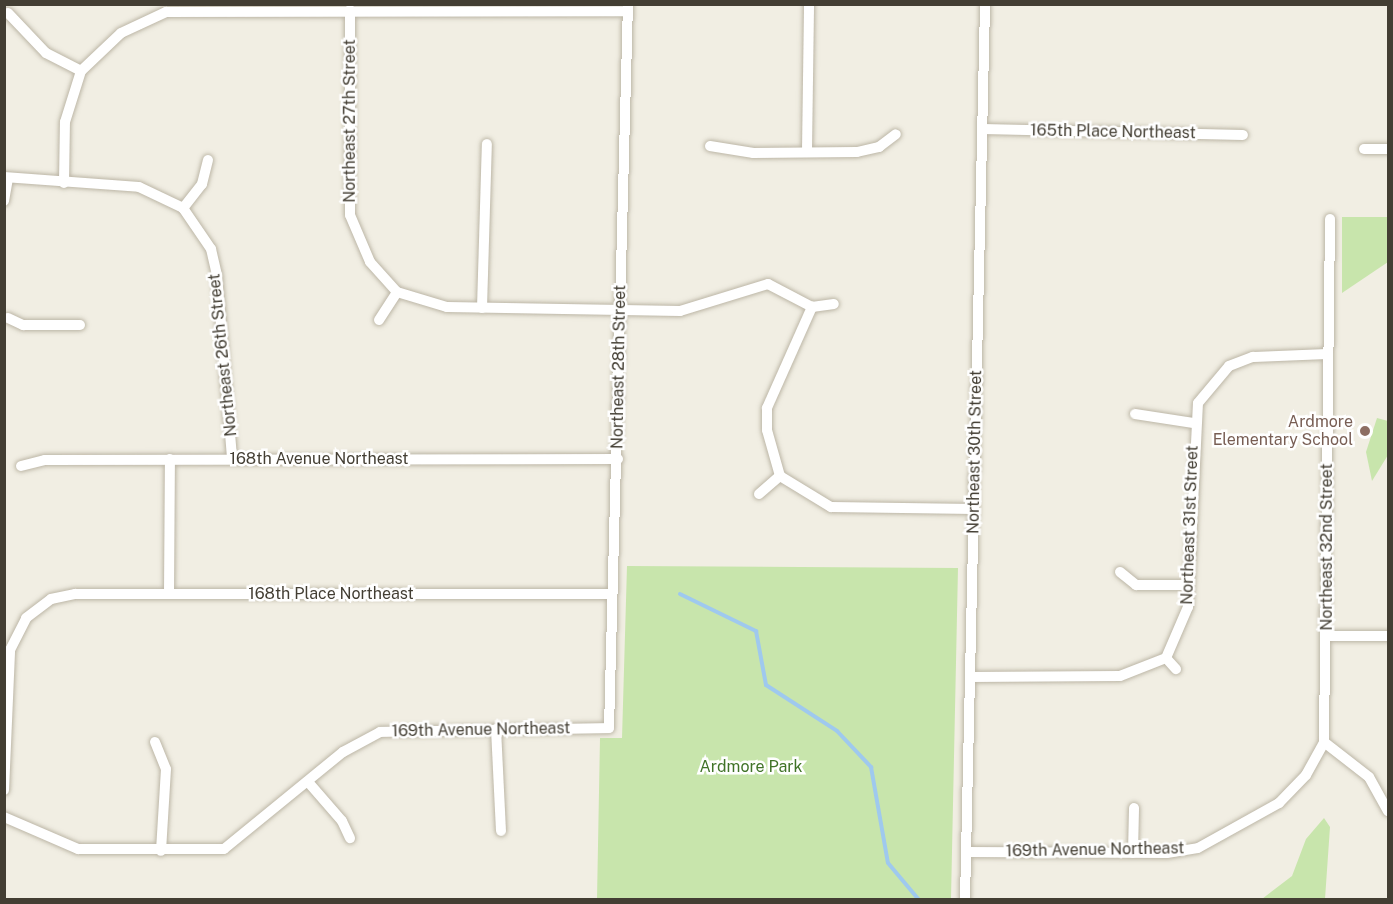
<!DOCTYPE html>
<html>
<head>
<meta charset="utf-8">
<style>
	body { margin:0 }
	#map { position:relative; width:1393px; height:904px; overflow:hidden; background:#f1eee3; font-family:"Public Sans",sans-serif }
	div>[style] { position:absolute }
	.green>* { inset:0; background:#c8e5ac }
	.stream>* { height:4px; margin:-2px; padding:0 2px; transform-origin:2px; border-radius:2px; background:#9fc9ee }
	.roads { filter:drop-shadow(0 0 2px #bcb6a6) drop-shadow(0 0 2px #bcb6a6) }
	.minor>* { height:10px; margin:-5px; padding:0 5px; transform-origin:5px; border-radius:5px; background:#fff }
	.dots>* { width:16px; height:16px; translate:-50% -50%; box-sizing:border-box; border:3px solid #fff; border-radius:50% }
	span { translate:-50% -50%; white-space:nowrap; text-align:center; line-height:1.15; -webkit-text-stroke:5px #fff; paint-order:stroke }
	.street-label { font-size:16px; color:#433e33 }
	.education-label { font-size:16px; color:#785e54 }
	.right { translate:-100% -50%; text-align:right }
	.park-label { font-size:16px; color:#407328 }
	.frame { position:absolute; inset:0; border:6px solid #433e33; pointer-events:none }
</style>
</head>
<body>
<div id="map">
	<div class="green">
		<div style="clip-path:polygon(1342px 217px,1388px 217px,1388px 262px,1342px 293px)"></div>
		<div style="clip-path:polygon(1377px 418px,1388px 421px,1388px 455px,1372px 481px,1366px 452px)"></div>
		<div style="clip-path:polygon(627px 566px,958px 568px,951px 899px,597px 899px,600px 738px,622px 738px)"></div>
		<div style="clip-path:polygon(1324px 818px,1330px 827px,1325px 899px,1262px 899px,1292px 876px,1306px 839px)"></div>
	</div>
	<div class="stream">
		<div style="left:680px;top:594px;width:85px;rotate:26deg"></div>
		<div style="left:756px;top:631px;width:55px;rotate:79.5deg"></div>
		<div style="left:766px;top:685px;width:85px;rotate:32.9deg"></div>
		<div style="left:837px;top:731px;width:50px;rotate:46.6deg"></div>
		<div style="left:871px;top:767px;width:97px;rotate:80deg"></div>
		<div style="left:888px;top:863px;width:48px;rotate:50deg"></div>
	</div>
	<div class="roads">
		<div class="minor">
			<div style="left:350px;top:10px;width:205px;rotate:90deg"></div>
			<div style="left:350px;top:215px;width:51px;rotate:66.9deg"></div>
			<div style="left:370px;top:262px;width:40px;rotate:48deg"></div>
			<div style="left:397px;top:292px;width:52px;rotate:16.7deg"></div>
			<div style="left:447px;top:307px;width:233px;rotate:1deg"></div>
			<div style="left:680px;top:311px;width:92px;rotate:-17.1deg"></div>
			<div style="left:768px;top:284px;width:50px;rotate:27.6deg"></div>
			<div style="left:812px;top:307px;width:22px;rotate:-8deg"></div>
			<div style="left:8px;top:13px;width:55px;rotate:46.5deg"></div>
			<div style="left:46px;top:53px;width:39px;rotate:27deg"></div>
			<div style="left:983px;top:129px;width:260px;rotate:1.3deg"></div>
			<div style="left:710px;top:146px;width:44px;rotate:9.2deg"></div>
			<div style="left:753px;top:153px;width:104px;rotate:-0.6deg"></div>
			<div style="left:857px;top:152px;width:23px;rotate:-13deg"></div>
			<div style="left:879px;top:147px;width:21px;rotate:-37deg"></div>
			<div style="left:1364px;top:149px;width:24px"></div>
			<div style="left:807px;top:151px;width:147px;rotate:-89.2deg"></div>
			<div style="left:208px;top:160px;width:25px;rotate:104deg"></div>
			<div style="left:202px;top:184px;width:31px;rotate:128deg"></div>
			<div style="left:183px;top:208px;width:50px;rotate:55.7deg"></div>
			<div style="left:211px;top:249px;width:27px;rotate:77deg"></div>
			<div style="left:217px;top:275px;width:185px;rotate:85.3deg"></div>
			<div style="left:4px;top:177px;width:135px;rotate:4.2deg"></div>
			<div style="left:139px;top:187px;width:49px;rotate:25.5deg"></div>
			<div style="left:64px;top:183px;width:61px;rotate:-89.1deg"></div>
			<div style="left:65px;top:122px;width:53px;rotate:-72.6deg"></div>
			<div style="left:81px;top:71px;width:55px;rotate:-43.5deg"></div>
			<div style="left:121px;top:33px;width:50px;rotate:-25deg"></div>
			<div style="left:166px;top:12px;width:461px;rotate:-0.1deg"></div>
			<div style="left:4px;top:201px;width:22px;rotate:-80deg"></div>
			<div style="left:1330px;top:219px;width:523px;rotate:90.66deg"></div>
			<div style="left:1324px;top:742px;width:57px;rotate:37.9deg"></div>
			<div style="left:1369px;top:777px;width:39px;rotate:61deg"></div>
			<div style="left:482px;top:308px;width:164px;rotate:-88.3deg"></div>
			<div style="left:8px;top:318px;width:17px;rotate:25deg"></div>
			<div style="left:23px;top:325px;width:57px"></div>
			<div style="left:379px;top:320px;width:33px;rotate:-57deg"></div>
			<div style="left:1135px;top:414px;width:59px;rotate:8.8deg"></div>
			<div style="left:21px;top:466px;width:25px;rotate:-14deg"></div>
			<div style="left:45px;top:460px;width:573px;rotate:-0.1deg"></div>
			<div style="left:780px;top:476px;width:60px;rotate:31.3deg"></div>
			<div style="left:831px;top:507px;width:143px;rotate:0.8deg"></div>
			<div style="left:759px;top:494px;width:28px;rotate:-41deg"></div>
			<div style="left:780px;top:476px;width:48px;rotate:-105.8deg"></div>
			<div style="left:767px;top:430px;width:22px;rotate:-90deg"></div>
			<div style="left:767px;top:408px;width:111px;rotate:-66deg"></div>
			<div style="left:1120px;top:572px;width:21px;rotate:39deg"></div>
			<div style="left:1136px;top:585px;width:53px"></div>
			<div style="left:169px;top:593px;width:134px;rotate:-89.6deg"></div>
			<div style="left:1327px;top:636px;width:61px"></div>
			<div style="left:1166px;top:658px;width:15px;rotate:48deg"></div>
			<div style="left:970px;top:677px;width:150px;rotate:-0.4deg"></div>
			<div style="left:1120px;top:676px;width:49px;rotate:-21.4deg"></div>
			<div style="left:1166px;top:658px;width:56px;rotate:-66.7deg"></div>
			<div style="left:1188px;top:607px;width:204px;rotate:-87.2deg"></div>
			<div style="left:1198px;top:403px;width:48px;rotate:-50deg"></div>
			<div style="left:1229px;top:366px;width:26px;rotate:-21deg"></div>
			<div style="left:1253px;top:357px;width:75px;rotate:-2.3deg"></div>
			<div style="left:496px;top:729px;width:102px;rotate:87.2deg"></div>
			<div style="left:155px;top:742px;width:29px;rotate:68deg"></div>
			<div style="left:166px;top:769px;width:82px;rotate:93.5deg"></div>
			<div style="left:309px;top:783px;width:50px;rotate:49deg"></div>
			<div style="left:342px;top:821px;width:19px;rotate:65deg"></div>
			<div style="left:4px;top:790px;width:140px;rotate:-87.5deg"></div>
			<div style="left:10px;top:650px;width:36px;rotate:-63deg"></div>
			<div style="left:26px;top:618px;width:31px;rotate:-37deg"></div>
			<div style="left:51px;top:599px;width:25px;rotate:-12deg"></div>
			<div style="left:75px;top:594px;width:535px"></div>
			<div style="left:4px;top:817px;width:81px;rotate:23.4deg"></div>
			<div style="left:78px;top:849px;width:146px"></div>
			<div style="left:224px;top:849px;width:154px;rotate:-39.2deg"></div>
			<div style="left:343px;top:752px;width:42px;rotate:-28.4deg"></div>
			<div style="left:380px;top:732px;width:229px;rotate:-1deg"></div>
			<div style="left:609px;top:728px;width:724px;rotate:-88.5deg"></div>
			<div style="left:966px;top:852px;width:201px;rotate:0.3deg"></div>
			<div style="left:1167px;top:853px;width:31px;rotate:-9deg"></div>
			<div style="left:1198px;top:848px;width:93px;rotate:-29.1deg"></div>
			<div style="left:1279px;top:803px;width:39px;rotate:-46deg"></div>
			<div style="left:1306px;top:775px;width:38px;rotate:-61deg"></div>
			<div style="left:1133px;top:853px;width:45px;rotate:-88.7deg"></div>
			<div style="left:965px;top:900px;width:896px;rotate:-88.72deg"></div>
		</div>
	</div>
	<div class="dots">
		<div style="left:1365px;top:431px;background:#8d6e63"></div>
	</div>
	<div class="street-label">
		<span style="left:350px;top:121px;rotate:-90deg">Northeast 27th Street</span>
		<span style="left:1113px;top:132px;rotate:1deg">165th Place Northeast</span>
		<span style="left:223px;top:355px;rotate:-96deg">Northeast 26th Street</span>
		<span style="left:619px;top:367px;rotate:-89deg">Northeast 28th Street</span>
		<span style="left:975px;top:452px;rotate:-89deg">Northeast 30th Street</span>
		<span style="left:319px;top:459px">168th Avenue Northeast</span>
		<span style="left:1190px;top:525px;rotate:-88deg">Northeast 31st Street</span>
		<span style="left:1327px;top:547px;rotate:-90deg">Northeast 32nd Street</span>
		<span style="left:331px;top:594px">168th Place Northeast</span>
		<span style="left:481px;top:730px;rotate:-1deg">169th Avenue Northeast</span>
		<span style="left:1095px;top:850px;rotate:-1deg">169th Avenue Northeast</span>
	</div>
	<div class="education-label">
		<span class="right" style="left:1353px;top:431px">Ardmore<br>Elementary School</span>
	</div>
	<div class="park-label">
		<span style="left:751px;top:767px">Ardmore Park</span>
	</div>
	<div class="frame"></div>
</div>
</body>
</html>
